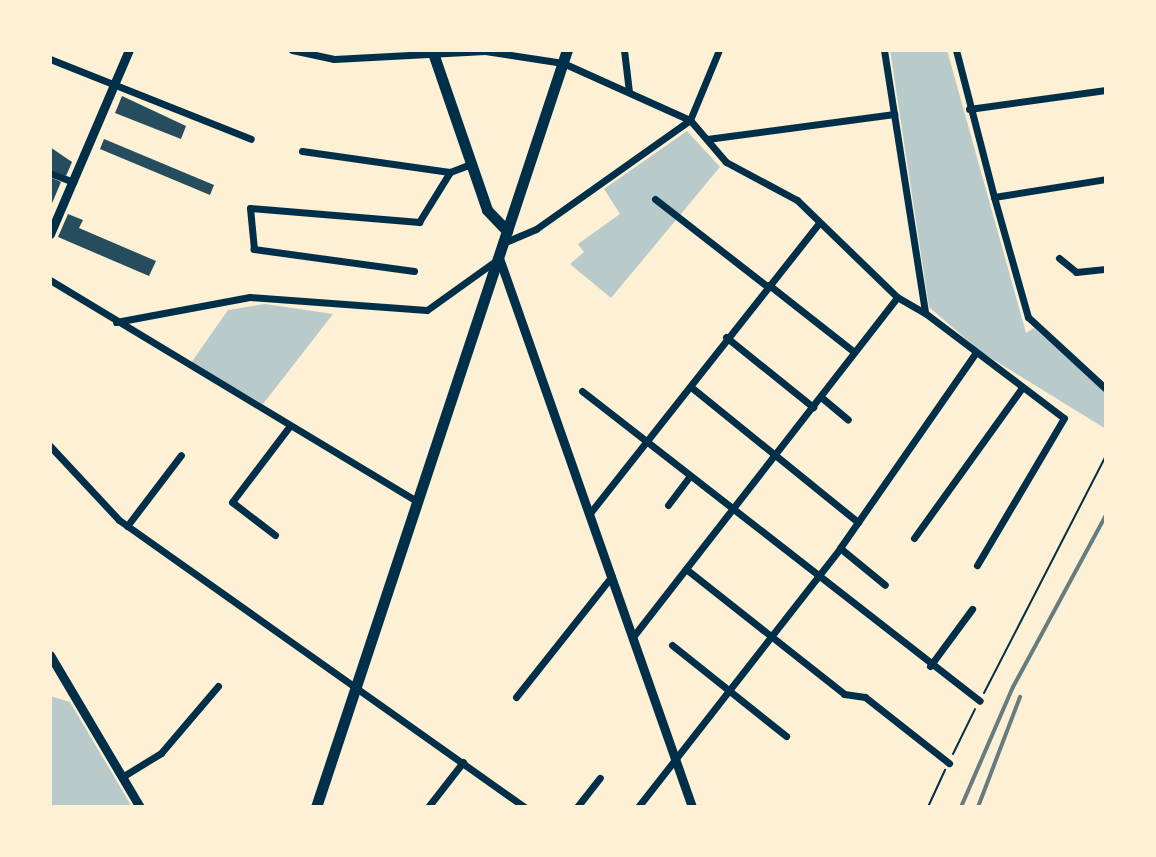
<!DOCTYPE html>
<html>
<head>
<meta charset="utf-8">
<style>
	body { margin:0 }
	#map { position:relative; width:1156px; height:857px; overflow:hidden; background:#fdf0d5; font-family:"Fira Sans Condensed",sans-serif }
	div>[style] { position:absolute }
	.green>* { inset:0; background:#b9caca }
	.building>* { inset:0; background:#264d5e }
	.path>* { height:2px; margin:-1px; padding:0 1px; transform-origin:1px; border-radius:1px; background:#003049 }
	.minor>* { height:7px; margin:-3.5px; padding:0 3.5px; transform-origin:3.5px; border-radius:3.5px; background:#003049 }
	.tertiary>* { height:9px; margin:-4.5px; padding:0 4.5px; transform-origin:4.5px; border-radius:4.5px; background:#003049 }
	.primary>* { height:11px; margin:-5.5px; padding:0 5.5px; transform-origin:5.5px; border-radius:5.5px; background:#003049 }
	.rail>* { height:4px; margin:-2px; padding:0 2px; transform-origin:2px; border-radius:2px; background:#657d81 }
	span { translate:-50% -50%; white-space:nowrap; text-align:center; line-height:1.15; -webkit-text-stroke:6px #fdf0d5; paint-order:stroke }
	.frame { position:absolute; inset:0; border:52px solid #fdf0d5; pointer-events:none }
</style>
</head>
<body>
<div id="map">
	<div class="green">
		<div style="clip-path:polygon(890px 50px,947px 50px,1026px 333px,1034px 328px,1106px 393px,1106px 429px,981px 352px,929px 307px)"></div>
		<div style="clip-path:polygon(687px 131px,720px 167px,611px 298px,570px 264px,584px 252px,578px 244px,620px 214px,604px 189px)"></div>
		<div style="clip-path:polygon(265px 304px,333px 314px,263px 404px,191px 363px,228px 310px)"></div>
		<div style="clip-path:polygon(50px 696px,70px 702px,132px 807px,50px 807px)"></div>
	</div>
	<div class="building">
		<div style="clip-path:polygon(122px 96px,186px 126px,181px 139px,115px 113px)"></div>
		<div style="clip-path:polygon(104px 139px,214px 185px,210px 195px,100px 149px)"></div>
		<div style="clip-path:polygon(50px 147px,72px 162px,66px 176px,50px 170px)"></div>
		<div style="clip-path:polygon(50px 177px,61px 182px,50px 208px)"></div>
		<div style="clip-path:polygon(68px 214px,83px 220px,79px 228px,156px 261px,149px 276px,58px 237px)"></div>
	</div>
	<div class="path">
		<div style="left:984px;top:693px;width:267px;rotate:-62.8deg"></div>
		<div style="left:953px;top:754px;width:50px;rotate:-63.9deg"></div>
		<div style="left:928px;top:807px;width:41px;rotate:-65.3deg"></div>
	</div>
	<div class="minor">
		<div style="left:292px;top:50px;width:43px;rotate:12.1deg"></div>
		<div style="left:334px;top:59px;width:151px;rotate:-3deg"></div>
		<div style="left:485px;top:51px;width:79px;rotate:8.7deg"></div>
		<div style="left:563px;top:63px;width:139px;rotate:24.2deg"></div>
		<div style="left:690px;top:120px;width:55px;rotate:49.4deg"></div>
		<div style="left:726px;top:162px;width:81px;rotate:28.2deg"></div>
		<div style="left:797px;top:200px;width:139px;rotate:44.1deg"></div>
		<div style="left:897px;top:297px;width:32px;rotate:30deg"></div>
		<div style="left:624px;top:50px;width:42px;rotate:83.2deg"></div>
		<div style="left:884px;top:50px;width:266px;rotate:81.1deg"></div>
		<div style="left:925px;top:313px;width:174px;rotate:37.1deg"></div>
		<div style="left:1064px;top:418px;width:171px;rotate:120.6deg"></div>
		<div style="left:956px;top:50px;width:152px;rotate:75.5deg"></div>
		<div style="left:994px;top:197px;width:113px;rotate:-9.1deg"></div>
		<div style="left:50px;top:59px;width:216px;rotate:21.7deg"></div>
		<div style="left:969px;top:109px;width:138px;rotate:-7.9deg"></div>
		<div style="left:707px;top:139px;width:189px;rotate:-7.6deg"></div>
		<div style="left:302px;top:151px;width:149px;rotate:8.1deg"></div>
		<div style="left:50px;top:173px;width:25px;rotate:21deg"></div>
		<div style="left:994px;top:197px;width:125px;rotate:74.2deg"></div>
		<div style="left:1028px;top:317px;width:106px;rotate:42.7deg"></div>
		<div style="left:655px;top:199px;width:143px;rotate:37.9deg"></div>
		<div style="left:503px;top:243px;width:36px;rotate:-23deg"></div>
		<div style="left:536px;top:229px;width:189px;rotate:-35.3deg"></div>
		<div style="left:690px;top:120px;width:76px;rotate:-67.5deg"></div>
		<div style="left:1059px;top:258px;width:22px;rotate:39deg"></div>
		<div style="left:1076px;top:272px;width:30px;rotate:-6deg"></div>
		<div style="left:414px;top:271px;width:162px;rotate:-172.2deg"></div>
		<div style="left:254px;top:249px;width:41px;rotate:-95.6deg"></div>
		<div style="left:250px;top:208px;width:170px;rotate:4.7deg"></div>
		<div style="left:419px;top:222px;width:59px;rotate:-58.2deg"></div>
		<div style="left:450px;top:172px;width:22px;rotate:-21deg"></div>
		<div style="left:50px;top:280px;width:430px;rotate:31.1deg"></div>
		<div style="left:769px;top:285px;width:108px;rotate:38.2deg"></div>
		<div style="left:116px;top:322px;width:136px;rotate:-10.6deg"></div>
		<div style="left:250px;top:297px;width:177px;rotate:4.2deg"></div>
		<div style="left:427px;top:310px;width:82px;rotate:-35.6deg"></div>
		<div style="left:726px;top:337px;width:112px;rotate:38.8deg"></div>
		<div style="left:691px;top:387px;width:215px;rotate:39deg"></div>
		<div style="left:582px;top:391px;width:504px;rotate:37.91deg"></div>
		<div style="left:821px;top:397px;width:35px;rotate:40deg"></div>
		<div style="left:50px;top:446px;width:101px;rotate:47deg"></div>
		<div style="left:119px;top:520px;width:497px;rotate:35.3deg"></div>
		<div style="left:668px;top:505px;width:36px;rotate:-53deg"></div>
		<div style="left:590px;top:513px;width:370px;rotate:-51.7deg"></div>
		<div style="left:127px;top:526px;width:89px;rotate:-52.7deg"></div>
		<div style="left:275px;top:535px;width:54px;rotate:-142.5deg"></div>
		<div style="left:232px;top:502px;width:94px;rotate:-52.8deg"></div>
		<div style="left:914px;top:538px;width:183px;rotate:-54.3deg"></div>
		<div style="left:840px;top:548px;width:58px;rotate:39.4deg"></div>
		<div style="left:686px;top:569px;width:201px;rotate:38.3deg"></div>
		<div style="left:844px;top:694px;width:21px;rotate:8deg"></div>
		<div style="left:865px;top:697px;width:107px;rotate:38.2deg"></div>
		<div style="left:632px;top:638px;width:432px;rotate:-52.1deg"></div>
		<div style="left:672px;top:645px;width:146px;rotate:38.6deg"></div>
		<div style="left:930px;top:666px;width:71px;rotate:-53.6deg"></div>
		<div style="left:516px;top:697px;width:154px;rotate:-51.6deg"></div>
		<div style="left:122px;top:777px;width:46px;rotate:-31.6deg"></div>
		<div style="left:161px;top:753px;width:88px;rotate:-49.6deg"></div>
		<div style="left:428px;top:807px;width:57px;rotate:-52.1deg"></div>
		<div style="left:577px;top:807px;width:37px;rotate:-52deg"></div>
		<div style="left:638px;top:807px;width:328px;rotate:-52deg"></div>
		<div style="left:840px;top:548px;width:235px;rotate:-55.2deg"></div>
	</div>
	<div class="tertiary">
		<div style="left:50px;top:234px;width:200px;rotate:-66.8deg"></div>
		<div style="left:499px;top:258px;width:582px;rotate:70.63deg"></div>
		<div style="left:50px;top:655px;width:177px;rotate:59.4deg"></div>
	</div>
	<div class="primary">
		<div style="left:432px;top:50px;width:169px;rotate:71deg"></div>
		<div style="left:487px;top:210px;width:29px;rotate:46deg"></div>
		<div style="left:316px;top:807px;width:798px;rotate:-71.66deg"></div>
	</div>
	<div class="rail">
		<div style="left:961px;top:807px;width:131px;rotate:-66.6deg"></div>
		<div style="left:1013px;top:687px;width:196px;rotate:-61.6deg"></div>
		<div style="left:978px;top:807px;width:118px;rotate:-69.1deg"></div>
	</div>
	<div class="frame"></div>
</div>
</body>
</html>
